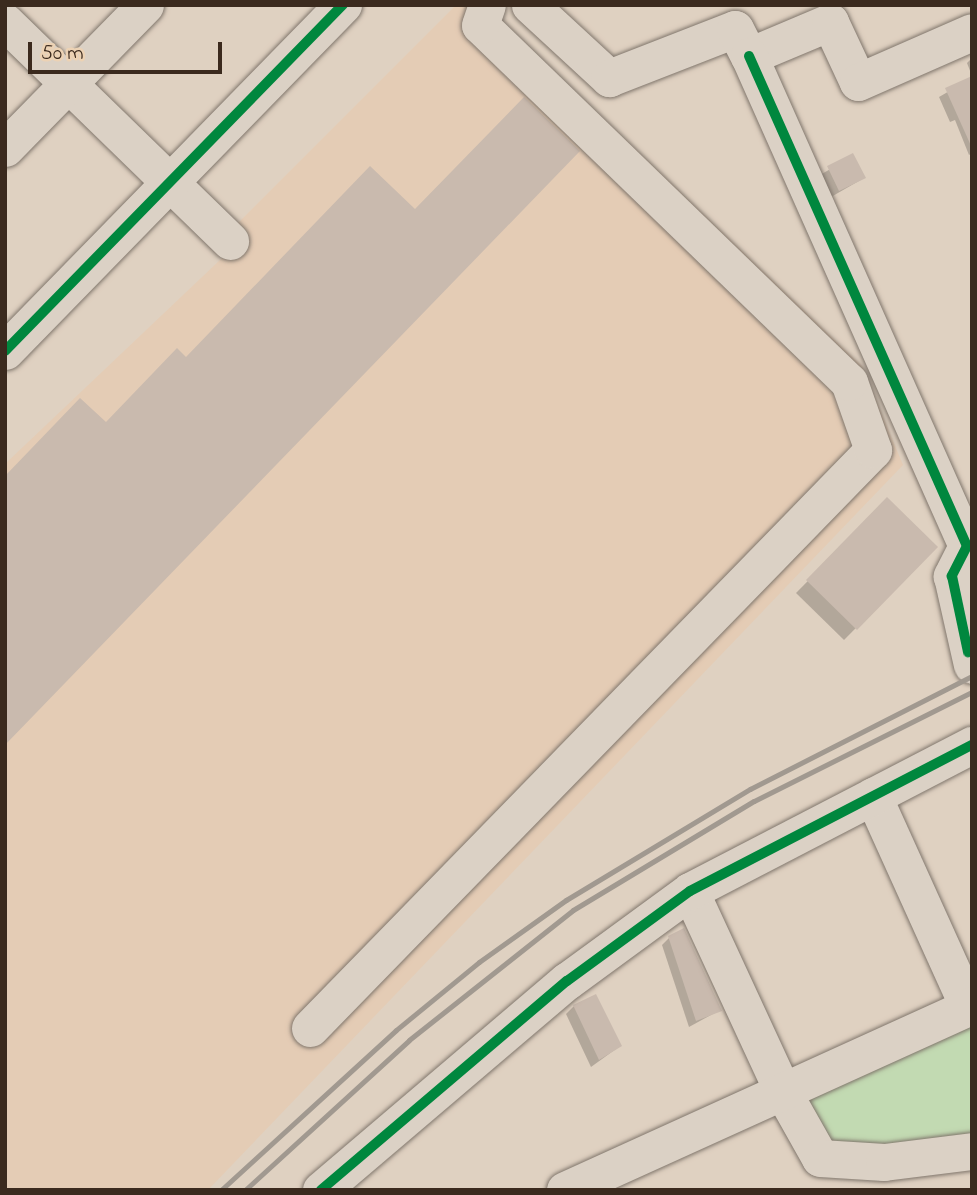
<!DOCTYPE html>
<html>
<head>
<meta charset="utf-8">
<style>
	body { margin:0 }
	#map { position:relative; width:977px; height:1195px; overflow:hidden; background:#dfd1c1; font-family:"Indie Flower",sans-serif }
	div>[style] { position:absolute }
	.built>* { inset:0; background:#e4ccb5 }
	.green>* { inset:0; background:#c2dab2 }
	.shadow>* { inset:0; background:#0003 }
	.building>* { inset:0; background:#c9baae }
	.roads { filter:drop-shadow(0 0 2px #80766c) drop-shadow(0 0 2px #80766c) }
	.minor>* { height:37px; margin:-18.5px; padding:0 18.5px; transform-origin:18.5px; border-radius:18.5px; background:#dbd1c5 }
	.rail>* { height:5px; margin:-2.5px; padding:0 2.5px; transform-origin:2.5px; border-radius:2.5px; background:#a19990 }
	.cycleway>* { height:10px; margin:-5px; padding:0 5px; transform-origin:5px; border-radius:5px; background:#00873e }
	span { translate:-50% -50%; white-space:nowrap; text-align:center; line-height:1.15; -webkit-text-stroke:6px #ecd2b4; paint-order:stroke }
	.frame { position:absolute; inset:0; border:7px solid #3b2a1e; pointer-events:none }
	.scale { position:absolute; left:28px; top:42px; width:194px; height:32px; box-sizing:border-box; border:4px solid #3b2a1e; border-top:0; padding-left:9px; font-size:21px; line-height:24px; white-space:nowrap; color:#3b2a1e; -webkit-text-stroke:5px #ecd2b4; paint-order:stroke }
</style>
</head>
<body>
<div id="map">
	<div class="built">
		<div style="clip-path:polygon(456px 5px,485px 5px,862px 366px,903px 465px,208px 1190px,5px 1190px,5px 464px,240px 241px,231px 230px)"></div>
	</div>
	<div class="green">
		<div style="clip-path:polygon(972px 1019px,972px 1135px,859px 1148px,822px 1137px,799px 1099px)"></div>
	</div>
	<div class="shadow">
		<div style="clip-path:polygon(972px 58px,972px 76px,967px 63px)"></div>
		<div style="clip-path:polygon(972px 78px,972px 153px,969px 155px,955px 120px,950px 122px,939px 97px)"></div>
		<div style="clip-path:polygon(853px 156px,864px 178px,831px 197px,820px 175px)"></div>
		<div style="clip-path:polygon(888px 500px,936px 547px,844px 640px,796px 593px)"></div>
		<div style="clip-path:polygon(669px 938px,720px 1010px,689px 1027px,662px 945px)"></div>
		<div style="clip-path:polygon(574px 1006px,620px 1046px,591px 1067px,566px 1014px)"></div>
	</div>
	<div class="building">
		<div style="clip-path:polygon(972px 76px,972px 148px,945px 88px)"></div>
		<div style="clip-path:polygon(524px 97px,580px 151px,5px 745px,5px 476px,80px 398px,106px 422px,177px 348px,186px 357px,370px 166px,415px 209px)"></div>
		<div style="clip-path:polygon(853px 153px,866px 178px,839px 191px,827px 166px)"></div>
		<div style="clip-path:polygon(887px 497px,938px 547px,857px 630px,806px 580px)"></div>
		<div style="clip-path:polygon(684px 928px,722px 1011px,696px 1021px,668px 936px)"></div>
		<div style="clip-path:polygon(596px 994px,622px 1046px,599px 1060px,573px 1005px)"></div>
	</div>
	<div class="roads">
		<div class="minor">
			<div style="left:530px;top:5px;width:108px;rotate:42.7deg"></div>
			<div style="left:609px;top:78px;width:135px;rotate:-21.3deg"></div>
			<div style="left:735px;top:29px;width:30px;rotate:63deg"></div>
			<div style="left:749px;top:56px;width:88px;rotate:-22.8deg"></div>
			<div style="left:830px;top:22px;width:66px;rotate:65deg"></div>
			<div style="left:858px;top:82px;width:124px;rotate:-23.7deg"></div>
			<div style="left:5px;top:22px;width:314px;rotate:44.2deg"></div>
			<div style="left:749px;top:56px;width:536px;rotate:66.02deg"></div>
			<div style="left:967px;top:546px;width:34px;rotate:117deg"></div>
			<div style="left:952px;top:576px;width:91px;rotate:77.3deg"></div>
			<div style="left:5px;top:148px;width:200px;rotate:-45.6deg"></div>
			<div style="left:5px;top:351px;width:484px;rotate:-45.7deg"></div>
			<div style="left:873px;top:796px;width:230px;rotate:65.7deg"></div>
			<div style="left:690px;top:891px;width:224px;rotate:65.2deg"></div>
			<div style="left:784px;top:1094px;width:73px;rotate:60.6deg"></div>
			<div style="left:820px;top:1158px;width:64px;rotate:3.6deg"></div>
			<div style="left:884px;top:1162px;width:89px;rotate:-7.1deg"></div>
			<div style="left:310px;top:1028px;width:807px;rotate:-45.75deg"></div>
			<div style="left:873px;top:450px;width:72px;rotate:-109.4deg"></div>
			<div style="left:849px;top:382px;width:513px;rotate:-135.95deg"></div>
			<div style="left:480px;top:25px;width:21px;rotate:-71deg"></div>
			<div style="left:321px;top:1190px;width:323px;rotate:-40.4deg"></div>
			<div style="left:567px;top:981px;width:152px;rotate:-36.2deg"></div>
			<div style="left:690px;top:891px;width:318px;rotate:-27.4deg"></div>
			<div style="left:565px;top:1190px;width:447px;rotate:-24.4deg"></div>
		</div>
	</div>
	<div class="rail">
		<div style="left:221px;top:1190px;width:237px;rotate:-42.4deg"></div>
		<div style="left:396px;top:1030px;width:107px;rotate:-39.3deg"></div>
		<div style="left:479px;top:962px;width:107px;rotate:-35.5deg"></div>
		<div style="left:566px;top:900px;width:215px;rotate:-31.1deg"></div>
		<div style="left:750px;top:789px;width:249px;rotate:-27deg"></div>
		<div style="left:245px;top:1190px;width:222px;rotate:-42.4deg"></div>
		<div style="left:409px;top:1040px;width:209px;rotate:-38.4deg"></div>
		<div style="left:573px;top:910px;width:211px;rotate:-31.1deg"></div>
		<div style="left:754px;top:801px;width:244px;rotate:-26.6deg"></div>
	</div>
	<div class="cycleway">
		<div style="left:749px;top:56px;width:536px;rotate:66.02deg"></div>
		<div style="left:967px;top:546px;width:34px;rotate:117deg"></div>
		<div style="left:952px;top:576px;width:78px;rotate:78.1deg"></div>
		<div style="left:5px;top:351px;width:484px;rotate:-45.7deg"></div>
		<div style="left:321px;top:1190px;width:323px;rotate:-40.4deg"></div>
		<div style="left:567px;top:981px;width:152px;rotate:-36.2deg"></div>
		<div style="left:690px;top:891px;width:318px;rotate:-27.4deg"></div>
	</div>
	<div class="frame"></div>
	<div class="scale">50 m</div>
</div>
</body>
</html>
